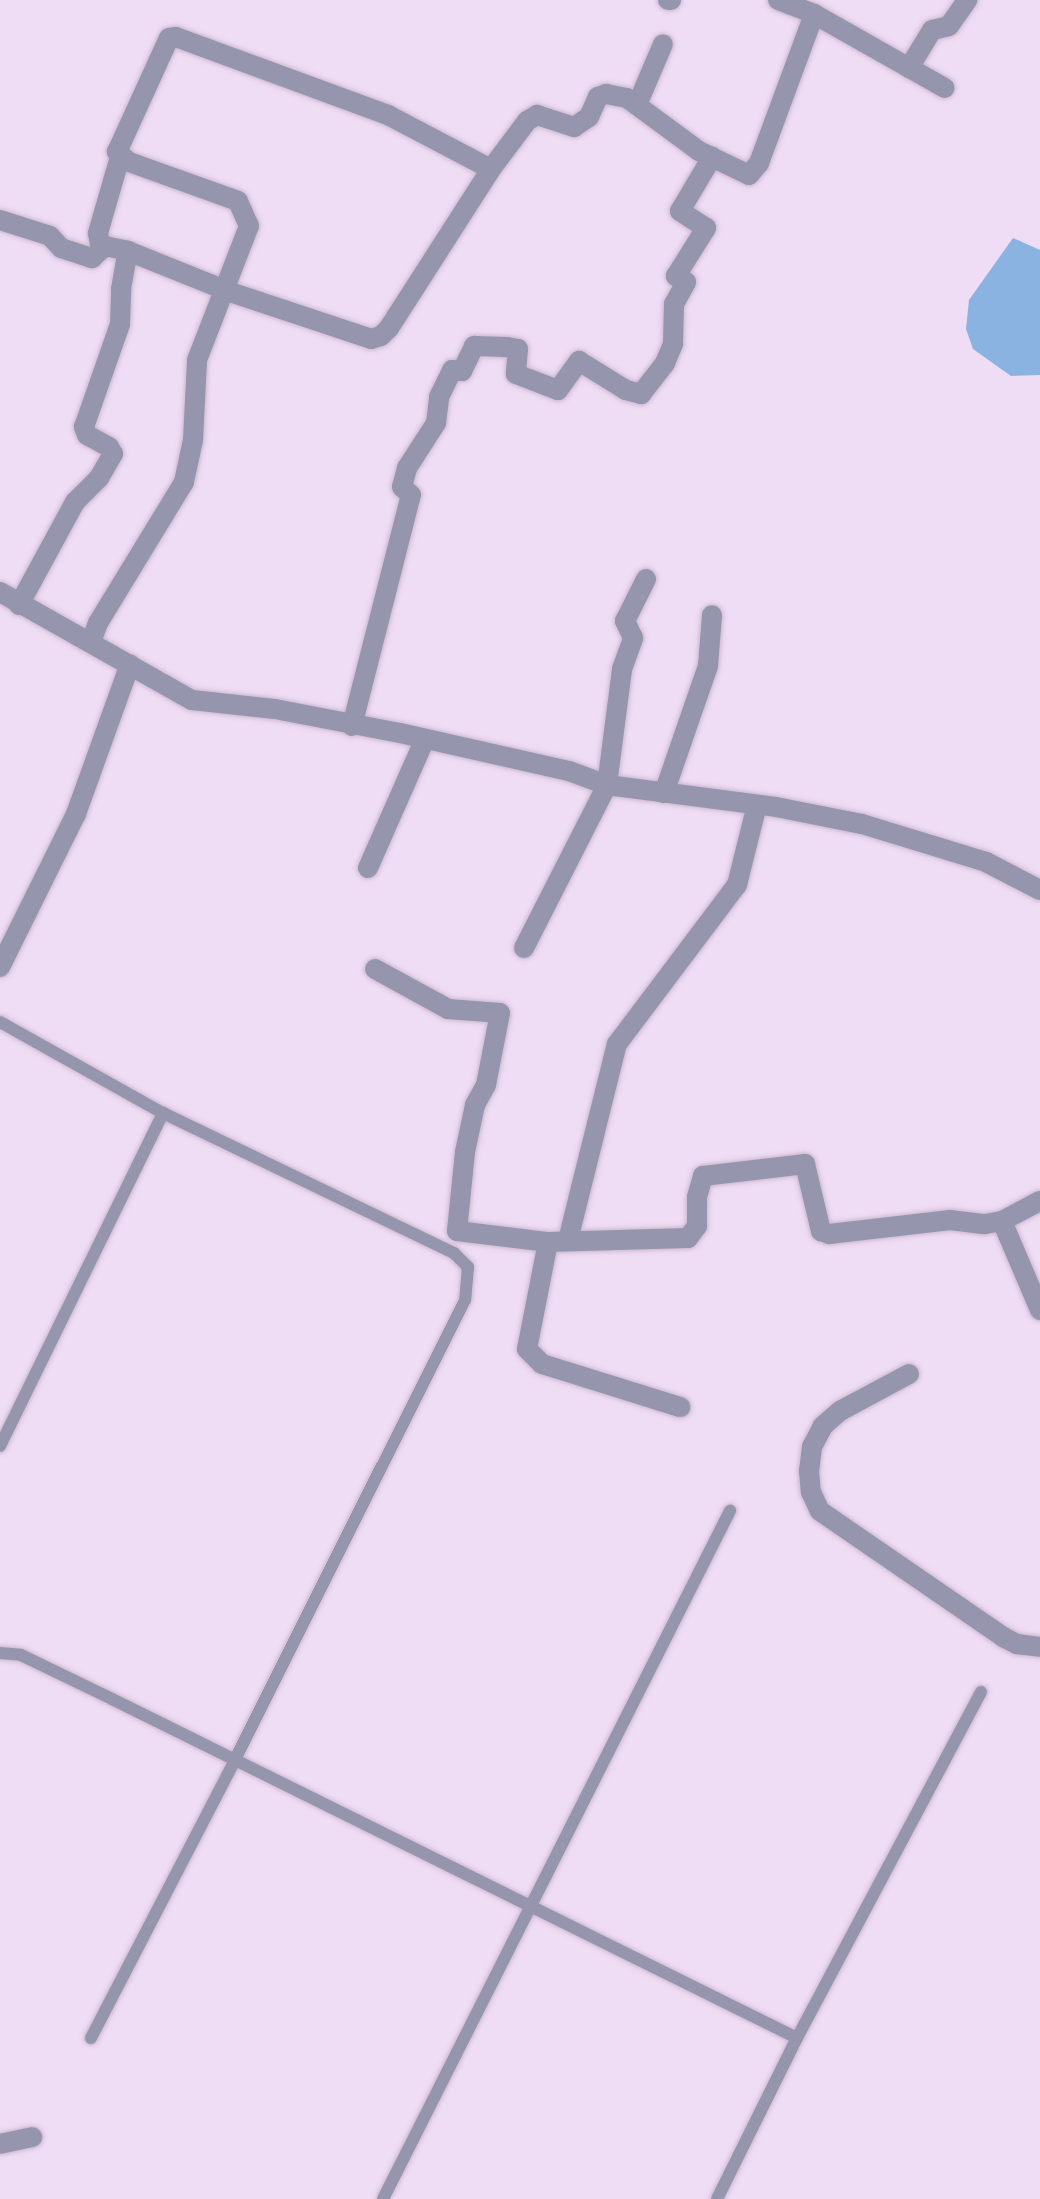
<!DOCTYPE html>
<html>
<head>
<meta charset="utf-8">
<style>
	body { margin:0 }
	#map { position:relative; width:1040px; height:2199px; overflow:hidden; background:#efdcf5; font-family:Poppins,sans-serif }
	div>[style] { position:absolute }
	.water>* { inset:0; background:#8bb3e1 }
	.roads { filter:drop-shadow(0 0 2px #cbbad0) drop-shadow(0 0 2px #cbbad0) }
	.lane>* { height:12px; margin:-6px; padding:0 6px; transform-origin:6px; border-radius:6px; background:#9595ad }
	.street>* { height:20px; margin:-10px; padding:0 10px; transform-origin:10px; border-radius:10px; background:#9595ad }
	span { translate:-50% -50%; white-space:nowrap; text-align:center; line-height:1.15; -webkit-text-stroke:8px #efdcf5; paint-order:stroke }
</style>
</head>
<body>
<div id="map">
	<div class="water">
		<div style="clip-path:polygon(1013px 238px,1040px 250px,1040px 375px,1011px 376px,973px 349px,966px 329px,969px 300px)"></div>
	</div>
	<div class="roads">
		<div class="lane">
			<div style="left:0;top:1022px;width:187px;rotate:29.2deg"></div>
			<div style="left:163px;top:1113px;width:323px;rotate:25.7deg"></div>
			<div style="left:454px;top:1253px;width:20px;rotate:45deg"></div>
			<div style="left:468px;top:1267px;width:33px;rotate:95deg"></div>
			<div style="left:465px;top:1300px;width:517px;rotate:116.57deg"></div>
			<div style="left:234px;top:1762px;width:311px;rotate:117.4deg"></div>
			<div style="left:0;top:1446px;width:371px;rotate:-63.9deg"></div>
			<div style="left:0;top:1653px;width:21px;rotate:5deg"></div>
			<div style="left:21px;top:1655px;width:101px;rotate:25.8deg"></div>
			<div style="left:112px;top:1699px;width:764px;rotate:26.33deg"></div>
			<div style="left:383px;top:2199px;width:771px;rotate:-63.24deg"></div>
			<div style="left:717px;top:2199px;width:180px;rotate:-63.6deg"></div>
			<div style="left:797px;top:2038px;width:392px;rotate:-62deg"></div>
		</div>
		<div class="street">
			<div style="left:668px;top:0;width:3px"></div>
			<div style="left:778px;top:0;width:39px;rotate:21deg"></div>
			<div style="left:814px;top:14px;width:150px;rotate:29.5deg"></div>
			<div style="left:909px;top:68px;width:44px;rotate:-58.8deg"></div>
			<div style="left:932px;top:30px;width:17px;rotate:-13deg"></div>
			<div style="left:949px;top:26px;width:32px;rotate:-55deg"></div>
			<div style="left:637px;top:105px;width:66px;rotate:-66.9deg"></div>
			<div style="left:0;top:220px;width:52px;rotate:17.7deg"></div>
			<div style="left:50px;top:236px;width:16px;rotate:47deg"></div>
			<div style="left:61px;top:248px;width:33px;rotate:18deg"></div>
			<div style="left:92px;top:258px;width:18px;rotate:-43deg"></div>
			<div style="left:105px;top:246px;width:24px;rotate:12deg"></div>
			<div style="left:128px;top:251px;width:110px;rotate:21.9deg"></div>
			<div style="left:230px;top:292px;width:149px;rotate:18.4deg"></div>
			<div style="left:371px;top:339px;width:10px;rotate:-17deg"></div>
			<div style="left:381px;top:336px;width:11px;rotate:-45deg"></div>
			<div style="left:389px;top:328px;width:189px;rotate:-57.3deg"></div>
			<div style="left:491px;top:169px;width:60px;rotate:-53.1deg"></div>
			<div style="left:527px;top:121px;width:12px;rotate:-31deg"></div>
			<div style="left:537px;top:115px;width:39px;rotate:18deg"></div>
			<div style="left:574px;top:127px;width:18px;rotate:-34deg"></div>
			<div style="left:589px;top:117px;width:22px;rotate:-66deg"></div>
			<div style="left:598px;top:97px;width:9px;rotate:-21deg"></div>
			<div style="left:606px;top:94px;width:21px;rotate:11deg"></div>
			<div style="left:627px;top:98px;width:89px;rotate:36.4deg"></div>
			<div style="left:699px;top:151px;width:55px;rotate:25.6deg"></div>
			<div style="left:749px;top:175px;width:16px;rotate:-50deg"></div>
			<div style="left:759px;top:163px;width:159px;rotate:-69.7deg"></div>
			<div style="left:101px;top:250px;width:17px;rotate:-100deg"></div>
			<div style="left:98px;top:233px;width:79px;rotate:-73.9deg"></div>
			<div style="left:0;top:592px;width:220px;rotate:29.4deg"></div>
			<div style="left:192px;top:700px;width:83px;rotate:6.2deg"></div>
			<div style="left:275px;top:709px;width:127px;rotate:10.9deg"></div>
			<div style="left:400px;top:733px;width:173px;rotate:12.7deg"></div>
			<div style="left:569px;top:771px;width:40px;rotate:20.2deg"></div>
			<div style="left:607px;top:785px;width:170px;rotate:7.4deg"></div>
			<div style="left:776px;top:807px;width:88px;rotate:11.2deg"></div>
			<div style="left:862px;top:824px;width:130px;rotate:17deg"></div>
			<div style="left:986px;top:862px;width:61px;rotate:27.4deg"></div>
			<div style="left:19px;top:605px;width:117px;rotate:-61.5deg"></div>
			<div style="left:75px;top:502px;width:34px;rotate:-45deg"></div>
			<div style="left:99px;top:478px;width:28px;rotate:-60deg"></div>
			<div style="left:113px;top:454px;width:8px;rotate:-120deg"></div>
			<div style="left:109px;top:447px;width:25px;rotate:-151deg"></div>
			<div style="left:87px;top:435px;width:9px;rotate:-111deg"></div>
			<div style="left:84px;top:427px;width:109px;rotate:-70.7deg"></div>
			<div style="left:120px;top:324px;width:35px;rotate:-88deg"></div>
			<div style="left:121px;top:289px;width:39px;rotate:-80deg"></div>
			<div style="left:91px;top:642px;width:20px;rotate:-70deg"></div>
			<div style="left:98px;top:623px;width:165px;rotate:-58.6deg"></div>
			<div style="left:184px;top:482px;width:43px;rotate:-77.9deg"></div>
			<div style="left:193px;top:440px;width:80px;rotate:-87.1deg"></div>
			<div style="left:197px;top:360px;width:144px;rotate:-68.8deg"></div>
			<div style="left:249px;top:226px;width:27px;rotate:-114deg"></div>
			<div style="left:238px;top:201px;width:116px;rotate:-160.3deg"></div>
			<div style="left:129px;top:162px;width:16px;rotate:-140deg"></div>
			<div style="left:117px;top:152px;width:125px;rotate:-65.5deg"></div>
			<div style="left:169px;top:38px;width:7px;rotate:-8deg"></div>
			<div style="left:176px;top:37px;width:226px;rotate:20.2deg"></div>
			<div style="left:388px;top:115px;width:116px;rotate:27.7deg"></div>
			<div style="left:352px;top:726px;width:238px;rotate:-75.7deg"></div>
			<div style="left:411px;top:495px;width:12px;rotate:-138deg"></div>
			<div style="left:402px;top:487px;width:20px;rotate:-75deg"></div>
			<div style="left:407px;top:468px;width:54px;rotate:-57.2deg"></div>
			<div style="left:436px;top:423px;width:26px;rotate:-83deg"></div>
			<div style="left:439px;top:397px;width:30px;rotate:-64deg"></div>
			<div style="left:452px;top:370px;width:10px;rotate:6deg"></div>
			<div style="left:462px;top:371px;width:28px;rotate:-64deg"></div>
			<div style="left:474px;top:346px;width:32px;rotate:2deg"></div>
			<div style="left:506px;top:347px;width:12px;rotate:9deg"></div>
			<div style="left:518px;top:349px;width:25px;rotate:95deg"></div>
			<div style="left:516px;top:374px;width:45px;rotate:20.9deg"></div>
			<div style="left:558px;top:390px;width:36px;rotate:-54deg"></div>
			<div style="left:579px;top:361px;width:55px;rotate:31.7deg"></div>
			<div style="left:626px;top:390px;width:16px;rotate:15deg"></div>
			<div style="left:641px;top:394px;width:39px;rotate:-52deg"></div>
			<div style="left:665px;top:363px;width:21px;rotate:-67deg"></div>
			<div style="left:673px;top:344px;width:40px;rotate:-88.6deg"></div>
			<div style="left:674px;top:304px;width:25px;rotate:-61deg"></div>
			<div style="left:686px;top:282px;width:12px;rotate:-149deg"></div>
			<div style="left:676px;top:276px;width:57px;rotate:-58deg"></div>
			<div style="left:706px;top:228px;width:31px;rotate:-147deg"></div>
			<div style="left:680px;top:211px;width:63px;rotate:-59.3deg"></div>
			<div style="left:664px;top:793px;width:134px;rotate:-70.9deg"></div>
			<div style="left:708px;top:666px;width:51px;rotate:-85.5deg"></div>
			<div style="left:368px;top:868px;width:141px;rotate:-66.2deg"></div>
			<div style="left:524px;top:948px;width:183px;rotate:-63deg"></div>
			<div style="left:607px;top:785px;width:117px;rotate:-82.6deg"></div>
			<div style="left:622px;top:669px;width:33px;rotate:-70deg"></div>
			<div style="left:633px;top:638px;width:19px;rotate:-115deg"></div>
			<div style="left:625px;top:621px;width:47px;rotate:-63.4deg"></div>
			<div style="left:0;top:967px;width:171px;rotate:-63.6deg"></div>
			<div style="left:76px;top:814px;width:159px;rotate:-70.2deg"></div>
			<div style="left:375px;top:969px;width:83px;rotate:28.7deg"></div>
			<div style="left:448px;top:1009px;width:52px;rotate:4.4deg"></div>
			<div style="left:500px;top:1013px;width:73px;rotate:101deg"></div>
			<div style="left:486px;top:1085px;width:23px;rotate:119deg"></div>
			<div style="left:475px;top:1105px;width:48px;rotate:102deg"></div>
			<div style="left:465px;top:1152px;width:79px;rotate:95.8deg"></div>
			<div style="left:457px;top:1231px;width:92px;rotate:6.9deg"></div>
			<div style="left:548px;top:1242px;width:140px;rotate:-1.6deg"></div>
			<div style="left:688px;top:1238px;width:15px;rotate:-53deg"></div>
			<div style="left:697px;top:1226px;width:29px;rotate:-90deg"></div>
			<div style="left:697px;top:1197px;width:22px;rotate:-74deg"></div>
			<div style="left:703px;top:1176px;width:103px;rotate:-6.7deg"></div>
			<div style="left:805px;top:1164px;width:69px;rotate:76.6deg"></div>
			<div style="left:821px;top:1231px;width:9px;rotate:21deg"></div>
			<div style="left:829px;top:1234px;width:122px;rotate:-6.6deg"></div>
			<div style="left:950px;top:1220px;width:35px;rotate:7deg"></div>
			<div style="left:985px;top:1224px;width:17px;rotate:-10deg"></div>
			<div style="left:1002px;top:1221px;width:43px;rotate:-27.8deg"></div>
			<div style="left:1002px;top:1221px;width:97px;rotate:66.9deg"></div>
			<div style="left:568px;top:1240px;width:202px;rotate:-76deg"></div>
			<div style="left:617px;top:1044px;width:199px;rotate:-53deg"></div>
			<div style="left:737px;top:885px;width:82px;rotate:-76deg"></div>
			<div style="left:548px;top:1242px;width:109px;rotate:101.1deg"></div>
			<div style="left:527px;top:1349px;width:21px;rotate:45deg"></div>
			<div style="left:542px;top:1364px;width:145px;rotate:17.3deg"></div>
			<div style="left:909px;top:1374px;width:78px;rotate:151.8deg"></div>
			<div style="left:840px;top:1411px;width:23px;rotate:139deg"></div>
			<div style="left:823px;top:1426px;width:24px;rotate:118deg"></div>
			<div style="left:812px;top:1447px;width:24px;rotate:97deg"></div>
			<div style="left:809px;top:1471px;width:21px;rotate:85deg"></div>
			<div style="left:811px;top:1492px;width:21px;rotate:65deg"></div>
			<div style="left:820px;top:1511px;width:222px;rotate:34.5deg"></div>
			<div style="left:1003px;top:1637px;width:16px;rotate:27deg"></div>
			<div style="left:1017px;top:1644px;width:23px;rotate:7deg"></div>
			<div style="left:0;top:2144px;width:33px;rotate:-12deg"></div>
		</div>
	</div>
</div>
</body>
</html>
